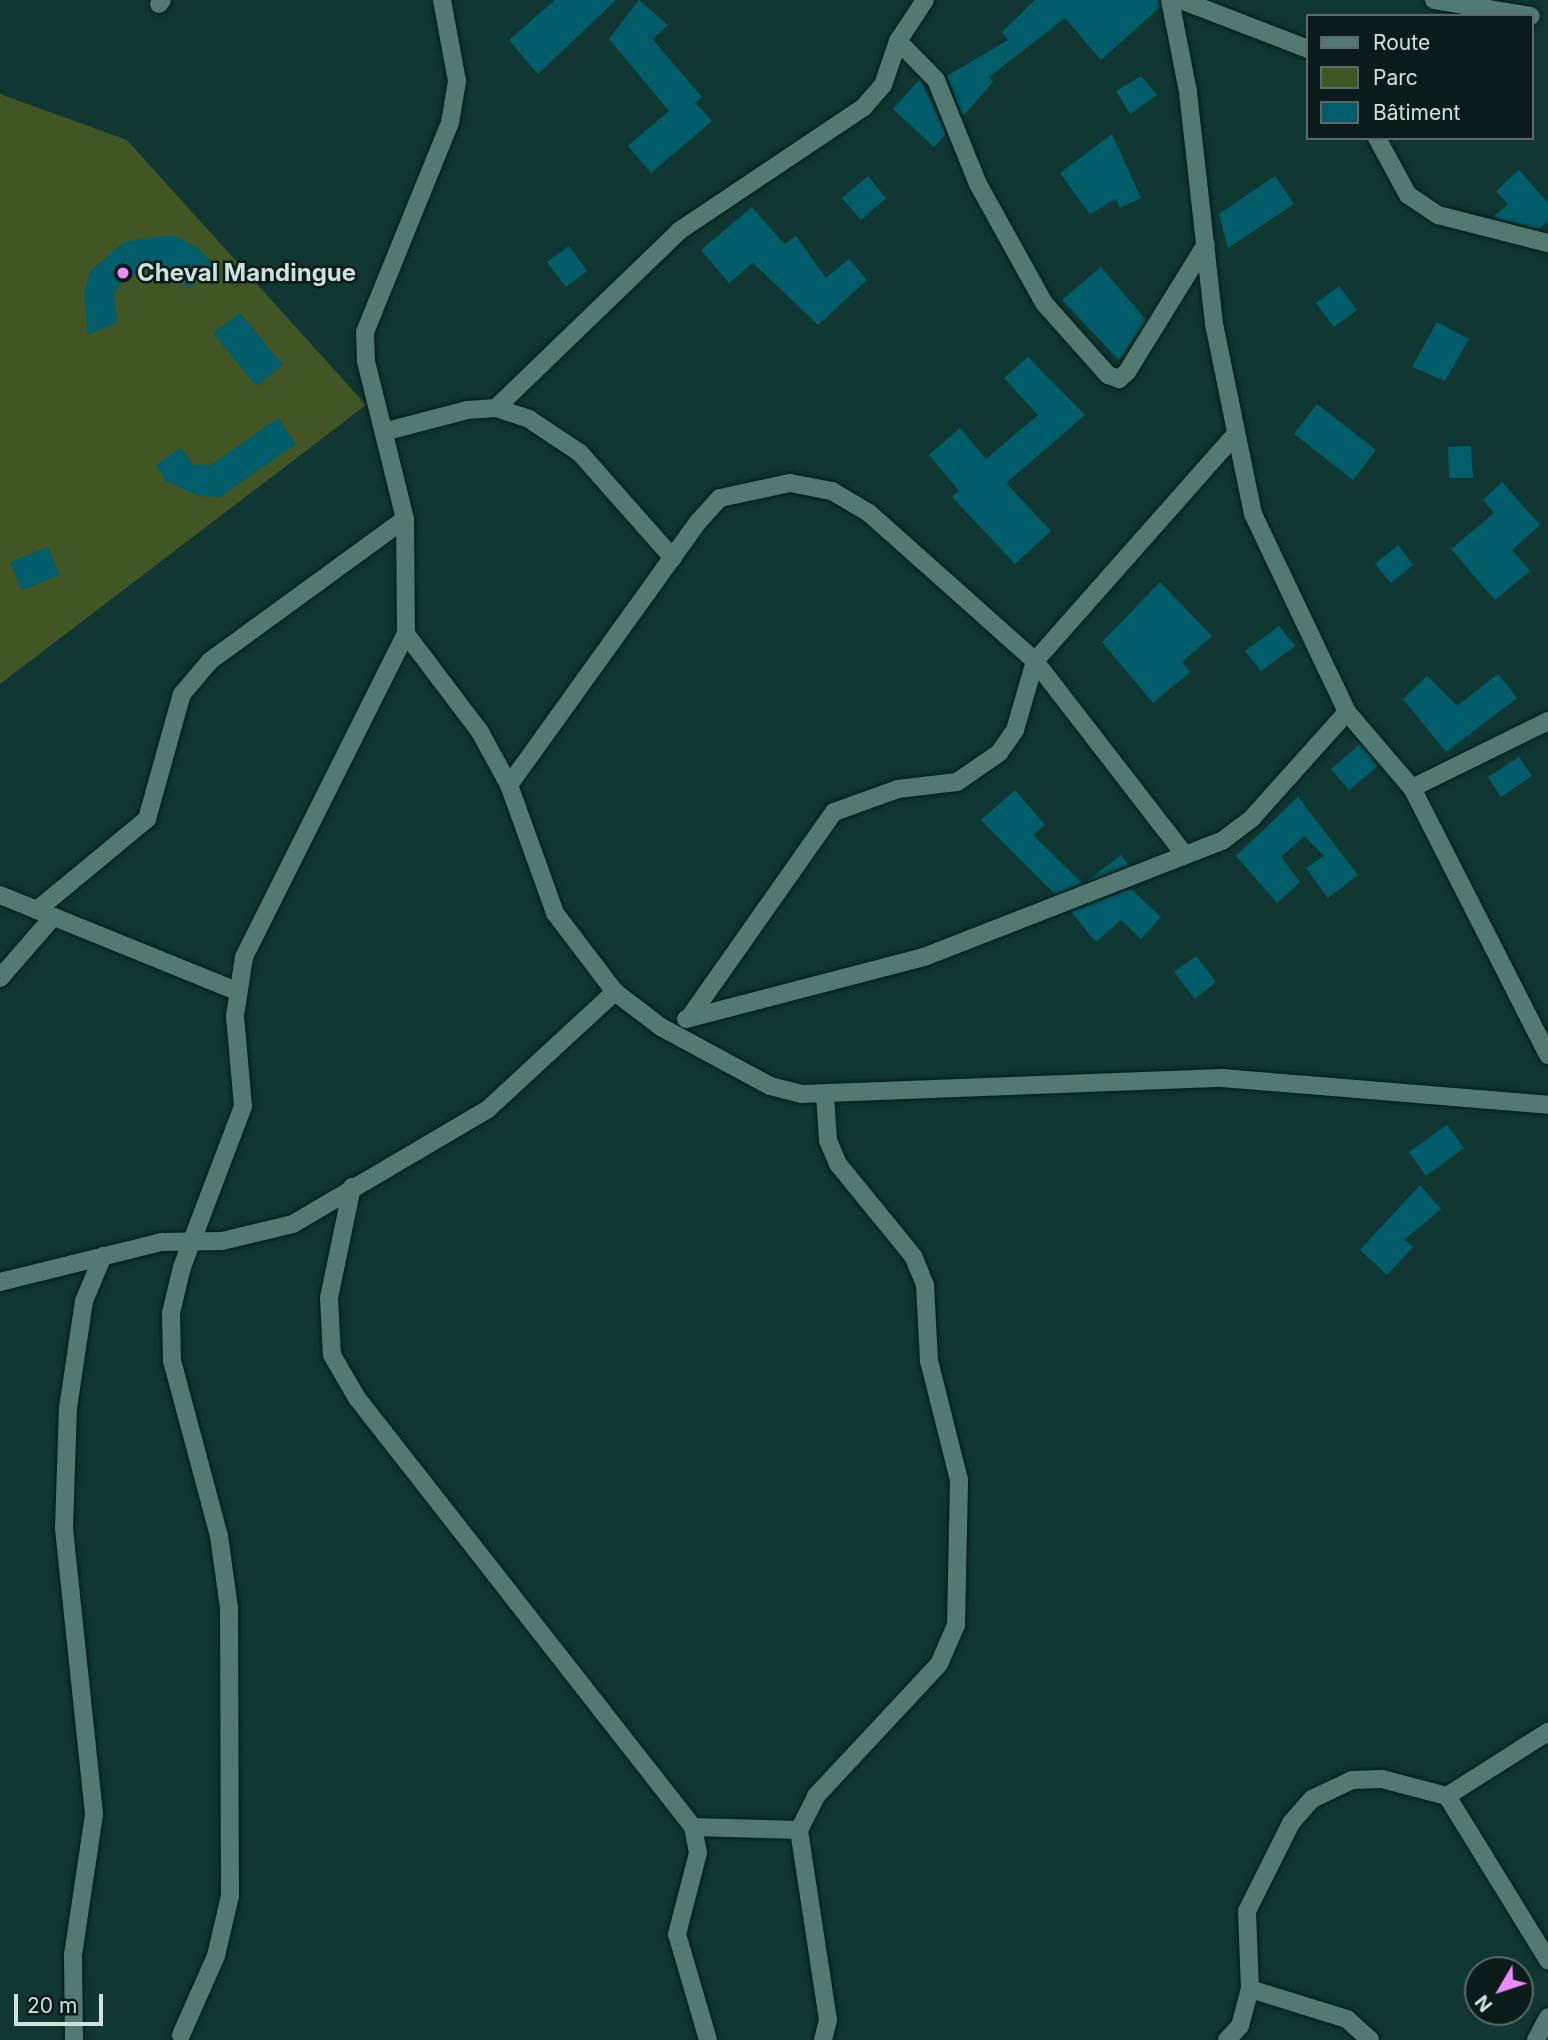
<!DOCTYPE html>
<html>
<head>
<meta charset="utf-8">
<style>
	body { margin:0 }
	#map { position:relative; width:1548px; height:2040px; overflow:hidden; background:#113732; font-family:Inter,sans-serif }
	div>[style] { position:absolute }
	.green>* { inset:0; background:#415525 }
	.building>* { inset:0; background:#015d6a }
	.roads { filter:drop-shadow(0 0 2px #011d19) drop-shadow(0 0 2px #011d19) }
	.minor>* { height:18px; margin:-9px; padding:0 9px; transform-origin:9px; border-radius:9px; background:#537973 }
	.dots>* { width:19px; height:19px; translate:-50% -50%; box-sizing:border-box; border:4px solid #0b1b19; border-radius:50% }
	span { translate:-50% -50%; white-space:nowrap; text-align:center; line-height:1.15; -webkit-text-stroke:5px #0b1b19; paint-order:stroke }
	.poi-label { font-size:24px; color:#cde1dd; font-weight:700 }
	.left { translate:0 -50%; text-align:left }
	.legend { position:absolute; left:1306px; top:14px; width:228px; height:126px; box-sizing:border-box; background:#0b1b19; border:2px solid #596a67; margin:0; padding:9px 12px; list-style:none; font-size:21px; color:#cde1dd }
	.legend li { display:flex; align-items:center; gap:14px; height:35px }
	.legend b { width:35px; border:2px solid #596a67 }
	.north { position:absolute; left:1464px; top:1956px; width:70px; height:70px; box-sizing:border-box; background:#0b1b19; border:2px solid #596a67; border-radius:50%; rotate:231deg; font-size:19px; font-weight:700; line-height:28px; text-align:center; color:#cde1dd }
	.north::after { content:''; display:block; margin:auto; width:24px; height:32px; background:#ec8cfb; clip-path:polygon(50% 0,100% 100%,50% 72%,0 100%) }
	.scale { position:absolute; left:14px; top:1994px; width:89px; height:32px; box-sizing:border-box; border:4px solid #cde1dd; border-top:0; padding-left:9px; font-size:21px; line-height:24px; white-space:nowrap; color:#cde1dd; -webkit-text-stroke:5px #0b1b19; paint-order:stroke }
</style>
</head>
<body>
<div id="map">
	<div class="green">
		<div style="clip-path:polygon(0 94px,127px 140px,366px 405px,0 684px)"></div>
	</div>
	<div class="building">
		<div style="clip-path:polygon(555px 0,616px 0,538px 74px,509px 40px)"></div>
		<div style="clip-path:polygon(639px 0,668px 25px,652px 39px,702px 97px,695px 103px,712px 121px,651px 173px,628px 146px,669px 111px,609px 39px)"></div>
		<div style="clip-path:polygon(1035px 0,1159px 0,1160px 7px,1101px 60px,1065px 18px,989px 77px,993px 82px,963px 116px,947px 76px,1008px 40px,1002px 32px)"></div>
		<div style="clip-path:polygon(1141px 76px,1157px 95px,1130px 114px,1116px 91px)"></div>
		<div style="clip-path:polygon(920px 79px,946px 134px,934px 147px,893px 109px)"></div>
		<div style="clip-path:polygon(1112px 134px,1141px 198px,1120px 208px,1116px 199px,1090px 214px,1060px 173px)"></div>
		<div style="clip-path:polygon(1519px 170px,1548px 203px,1548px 221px,1539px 229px,1493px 217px,1508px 204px,1496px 191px)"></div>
		<div style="clip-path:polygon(868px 176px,886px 198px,861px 220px,842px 198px)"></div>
		<div style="clip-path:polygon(1275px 176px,1294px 204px,1228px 248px,1219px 214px)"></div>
		<div style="clip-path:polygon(752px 207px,784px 244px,796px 236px,826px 278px,849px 259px,867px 280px,818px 325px,753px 263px,729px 283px,701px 250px)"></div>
		<div style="clip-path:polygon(172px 235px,197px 247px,215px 266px,188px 289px,180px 276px,151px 263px,120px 284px,114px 295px,117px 322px,88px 335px,84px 293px,90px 271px,124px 242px)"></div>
		<div style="clip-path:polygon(569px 246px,587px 271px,566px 287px,547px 262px)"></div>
		<div style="clip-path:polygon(1101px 267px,1146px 320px,1119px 360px,1062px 300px)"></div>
		<div style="clip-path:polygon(1339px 286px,1357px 310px,1334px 327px,1316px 303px)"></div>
		<div style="clip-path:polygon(240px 313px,283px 365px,256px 386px,213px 333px)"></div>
		<div style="clip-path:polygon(1437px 322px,1469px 339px,1445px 381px,1412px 367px)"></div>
		<div style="clip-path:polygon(1028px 357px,1085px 415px,1006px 483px,1051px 531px,1015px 564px,952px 497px,959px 491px,929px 455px,960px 428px,986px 459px,1038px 415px,1004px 378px)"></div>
		<div style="clip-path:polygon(1317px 404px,1376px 450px,1353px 480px,1294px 434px)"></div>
		<div style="clip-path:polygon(278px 418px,296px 444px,220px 497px,199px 496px,166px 481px,156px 465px,180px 448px,194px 465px,211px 465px)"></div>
		<div style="clip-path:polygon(1471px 446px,1473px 478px,1449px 478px,1448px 447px)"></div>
		<div style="clip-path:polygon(1502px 482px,1540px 525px,1512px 550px,1530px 571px,1495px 600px,1451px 549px,1494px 513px,1483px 500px)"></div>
		<div style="clip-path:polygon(1398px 545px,1413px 565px,1391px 583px,1375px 564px)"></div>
		<div style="clip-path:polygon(48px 547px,59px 575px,22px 590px,10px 562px)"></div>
		<div style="clip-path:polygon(1160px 582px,1212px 636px,1182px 662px,1190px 672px,1153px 703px,1102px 642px)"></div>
		<div style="clip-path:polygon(1279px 626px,1295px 646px,1261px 671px,1245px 651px)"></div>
		<div style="clip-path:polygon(1498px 674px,1517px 698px,1446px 752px,1403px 699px,1427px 676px,1457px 706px)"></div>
		<div style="clip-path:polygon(1360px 744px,1378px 766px,1349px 790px,1331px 769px)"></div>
		<div style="clip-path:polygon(1519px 757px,1532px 776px,1501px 797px,1488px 777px)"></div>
		<div style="clip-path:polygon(1015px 790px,1045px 825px,1033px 835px,1082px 883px,1055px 894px,981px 820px)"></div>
		<div style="clip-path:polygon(1298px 797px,1358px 875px,1328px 898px,1306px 868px,1324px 856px,1304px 836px,1281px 857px,1300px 882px,1277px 903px,1236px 856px)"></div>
		<div style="clip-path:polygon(1121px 855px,1129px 865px,1086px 882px)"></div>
		<div style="clip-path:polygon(1131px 889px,1161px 917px,1141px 939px,1121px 920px,1096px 942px,1071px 912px)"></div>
		<div style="clip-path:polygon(1196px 956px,1216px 982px,1195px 999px,1174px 972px)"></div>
		<div style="clip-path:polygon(1447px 1125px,1464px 1148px,1426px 1176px,1409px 1152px)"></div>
		<div style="clip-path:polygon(1420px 1185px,1441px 1209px,1404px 1240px,1413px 1247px,1387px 1275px,1360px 1250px)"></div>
	</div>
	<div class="roads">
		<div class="minor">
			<div style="left:1170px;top:0;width:94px;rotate:78.9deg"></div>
			<div style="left:1188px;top:92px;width:233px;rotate:83.6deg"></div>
			<div style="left:1214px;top:324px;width:194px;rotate:78.4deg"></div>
			<div style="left:1253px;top:514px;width:219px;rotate:64.6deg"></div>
			<div style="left:1347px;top:712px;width:100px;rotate:49.5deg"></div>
			<div style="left:1412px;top:788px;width:300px;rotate:63deg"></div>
			<div style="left:1181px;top:0;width:136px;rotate:21.1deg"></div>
			<div style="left:1434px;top:0;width:98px;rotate:9.4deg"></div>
			<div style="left:159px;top:4px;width:5px;rotate:-53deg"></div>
			<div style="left:898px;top:41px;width:54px;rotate:45.7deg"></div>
			<div style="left:936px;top:80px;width:112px;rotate:68deg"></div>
			<div style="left:978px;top:184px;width:136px;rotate:61deg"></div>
			<div style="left:1044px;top:303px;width:96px;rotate:48.4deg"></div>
			<div style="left:1108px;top:375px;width:12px;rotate:20deg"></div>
			<div style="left:1119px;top:379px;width:11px;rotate:-41deg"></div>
			<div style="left:1127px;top:372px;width:150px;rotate:-58.3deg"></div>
			<div style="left:1377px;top:138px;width:65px;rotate:61.5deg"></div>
			<div style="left:1408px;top:195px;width:36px;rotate:34deg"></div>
			<div style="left:1438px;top:215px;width:114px;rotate:14.3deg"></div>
			<div style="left:496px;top:408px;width:255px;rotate:-44deg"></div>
			<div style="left:679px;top:231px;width:221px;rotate:-33.8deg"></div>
			<div style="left:863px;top:108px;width:30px;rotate:-49deg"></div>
			<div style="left:883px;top:85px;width:46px;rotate:-71.2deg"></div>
			<div style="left:898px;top:41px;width:49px;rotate:-56.6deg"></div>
			<div style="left:387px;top:431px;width:83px;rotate:-14.7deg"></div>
			<div style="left:467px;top:410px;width:29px;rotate:-4deg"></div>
			<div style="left:496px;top:408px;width:35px;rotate:18deg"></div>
			<div style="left:529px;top:419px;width:61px;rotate:33.7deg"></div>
			<div style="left:580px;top:453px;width:140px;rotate:48.5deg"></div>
			<div style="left:406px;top:634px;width:123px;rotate:52.9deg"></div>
			<div style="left:480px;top:732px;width:60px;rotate:61.3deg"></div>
			<div style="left:509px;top:785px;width:136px;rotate:70.2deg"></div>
			<div style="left:555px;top:913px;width:99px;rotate:52.8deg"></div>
			<div style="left:509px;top:785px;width:325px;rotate:-54.3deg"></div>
			<div style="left:699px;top:521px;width:31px;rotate:-48deg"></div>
			<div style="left:720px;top:498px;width:72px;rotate:-12.1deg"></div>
			<div style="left:790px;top:483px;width:43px;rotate:10.8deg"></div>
			<div style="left:832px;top:491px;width:43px;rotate:30.7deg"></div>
			<div style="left:869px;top:513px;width:222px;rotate:41.7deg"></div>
			<div style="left:1035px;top:661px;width:244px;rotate:52.3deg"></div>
			<div style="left:1412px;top:788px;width:152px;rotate:-26.2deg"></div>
			<div style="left:0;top:895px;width:255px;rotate:22.1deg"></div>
			<div style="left:37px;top:910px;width:143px;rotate:-39.6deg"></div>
			<div style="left:147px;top:819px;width:130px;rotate:-74.4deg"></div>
			<div style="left:182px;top:694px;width:43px;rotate:-49.7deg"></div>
			<div style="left:210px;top:661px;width:241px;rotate:-36.1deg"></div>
			<div style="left:0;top:978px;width:81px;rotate:-49deg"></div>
			<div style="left:689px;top:1018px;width:252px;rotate:-54.9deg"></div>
			<div style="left:834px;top:812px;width:68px;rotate:-19.8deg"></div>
			<div style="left:898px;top:789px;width:59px;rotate:-6.8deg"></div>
			<div style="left:957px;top:782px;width:51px;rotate:-34.6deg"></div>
			<div style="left:999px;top:753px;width:28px;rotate:-55deg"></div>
			<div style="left:1015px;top:730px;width:72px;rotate:-73.8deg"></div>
			<div style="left:1035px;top:661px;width:299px;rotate:-48.5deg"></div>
			<div style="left:686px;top:1019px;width:246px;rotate:-14.6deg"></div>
			<div style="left:924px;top:957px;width:320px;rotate:-21.3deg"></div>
			<div style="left:1222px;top:841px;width:38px;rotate:-37deg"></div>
			<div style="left:1252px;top:818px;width:142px;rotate:-48.1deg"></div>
			<div style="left:352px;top:1187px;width:113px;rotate:101.7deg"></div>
			<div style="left:329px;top:1298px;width:57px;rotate:87deg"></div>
			<div style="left:332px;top:1355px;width:50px;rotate:59.8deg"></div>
			<div style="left:357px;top:1398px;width:545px;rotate:51.93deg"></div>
			<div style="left:693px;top:1827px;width:26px;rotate:79deg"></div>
			<div style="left:698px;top:1853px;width:84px;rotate:104.5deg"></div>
			<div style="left:677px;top:1934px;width:110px;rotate:73.7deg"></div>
			<div style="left:0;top:1282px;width:167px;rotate:-13.9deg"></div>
			<div style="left:162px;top:1242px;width:60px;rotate:-1deg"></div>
			<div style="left:222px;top:1241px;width:73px;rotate:-13.5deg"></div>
			<div style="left:293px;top:1224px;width:226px;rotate:-30.5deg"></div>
			<div style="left:488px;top:1109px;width:173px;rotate:-42.7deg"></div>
			<div style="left:615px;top:992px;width:58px;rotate:37.3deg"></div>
			<div style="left:661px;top:1027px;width:124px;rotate:28.4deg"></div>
			<div style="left:770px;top:1086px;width:33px;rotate:14deg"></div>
			<div style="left:802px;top:1094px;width:420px;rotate:-2.2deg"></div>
			<div style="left:1222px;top:1078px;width:327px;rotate:4.7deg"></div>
			<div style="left:1447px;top:1796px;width:193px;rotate:58.4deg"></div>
			<div style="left:693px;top:1827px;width:106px;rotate:1.6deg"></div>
			<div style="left:1250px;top:1989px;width:102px;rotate:17.2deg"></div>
			<div style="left:1347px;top:2019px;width:31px;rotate:42deg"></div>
			<div style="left:181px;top:2035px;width:86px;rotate:-66.1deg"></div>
			<div style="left:216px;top:1956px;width:62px;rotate:-76.9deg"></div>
			<div style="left:230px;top:1896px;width:288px;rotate:-90.2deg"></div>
			<div style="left:229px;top:1608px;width:73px;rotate:-97.9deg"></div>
			<div style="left:219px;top:1536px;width:181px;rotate:-105deg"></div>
			<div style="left:172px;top:1361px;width:48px;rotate:-91.2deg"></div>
			<div style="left:171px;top:1313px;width:47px;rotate:-76.6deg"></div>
			<div style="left:182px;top:1267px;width:172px;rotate:-69.2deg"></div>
			<div style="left:243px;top:1106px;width:90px;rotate:-95.1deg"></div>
			<div style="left:235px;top:1016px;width:60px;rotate:-81.3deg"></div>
			<div style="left:244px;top:957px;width:361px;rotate:-63.4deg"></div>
			<div style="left:406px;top:634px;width:115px;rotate:-90.5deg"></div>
			<div style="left:405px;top:519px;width:163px;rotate:-103.9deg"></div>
			<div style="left:366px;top:361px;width:29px;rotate:-92deg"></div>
			<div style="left:365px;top:332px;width:226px;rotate:-67.9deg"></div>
			<div style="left:450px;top:123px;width:43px;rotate:-80.5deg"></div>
			<div style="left:457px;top:81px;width:82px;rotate:-100.5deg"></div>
			<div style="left:74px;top:2040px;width:85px;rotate:-90.7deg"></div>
			<div style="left:73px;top:1955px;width:143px;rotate:-81.5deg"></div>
			<div style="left:94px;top:1814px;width:288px;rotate:-96deg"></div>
			<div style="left:64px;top:1528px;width:120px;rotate:-88.1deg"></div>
			<div style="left:68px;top:1408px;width:108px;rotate:-81.5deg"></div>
			<div style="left:84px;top:1301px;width:49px;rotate:-67.1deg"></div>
			<div style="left:823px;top:2040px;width:21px;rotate:-76deg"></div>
			<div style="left:828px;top:2020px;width:192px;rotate:-98.7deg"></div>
			<div style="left:799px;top:1830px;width:38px;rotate:-63deg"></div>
			<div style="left:816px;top:1796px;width:180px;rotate:-47deg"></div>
			<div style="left:939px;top:1664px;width:43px;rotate:-66.4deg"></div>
			<div style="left:956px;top:1625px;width:145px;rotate:-88.8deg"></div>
			<div style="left:959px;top:1480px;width:123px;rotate:-104.1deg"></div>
			<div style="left:929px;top:1361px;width:76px;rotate:-93deg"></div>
			<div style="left:925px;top:1285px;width:31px;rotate:-112deg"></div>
			<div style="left:913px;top:1256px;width:119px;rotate:-129.2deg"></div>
			<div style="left:838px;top:1164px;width:25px;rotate:-113deg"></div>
			<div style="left:828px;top:1141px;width:46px;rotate:-93.7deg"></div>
			<div style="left:1227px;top:2040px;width:19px;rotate:-47deg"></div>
			<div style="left:1240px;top:2026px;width:38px;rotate:-75deg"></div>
			<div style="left:1250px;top:1989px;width:78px;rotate:-92.2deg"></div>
			<div style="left:1247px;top:1911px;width:98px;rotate:-63.4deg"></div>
			<div style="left:1291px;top:1823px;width:32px;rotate:-49deg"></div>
			<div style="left:1312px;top:1799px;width:44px;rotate:-25.4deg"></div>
			<div style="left:1352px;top:1780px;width:30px;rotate:-2deg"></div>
			<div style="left:1382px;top:1779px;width:67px;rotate:14.7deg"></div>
			<div style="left:1447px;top:1796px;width:120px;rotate:-32.4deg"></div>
			<div style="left:1536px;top:2040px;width:26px;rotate:-62deg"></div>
		</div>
	</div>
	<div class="dots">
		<div style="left:123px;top:273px;background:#ec8cfb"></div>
	</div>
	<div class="poi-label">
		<span class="left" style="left:137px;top:273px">Cheval Mandingue</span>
	</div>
	<ul class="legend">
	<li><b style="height:9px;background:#537973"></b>Route</li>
	<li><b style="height:19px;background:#415525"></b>Parc</li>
	<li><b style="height:19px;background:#015d6a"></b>Bâtiment</li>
	</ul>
	<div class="north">N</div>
	<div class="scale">20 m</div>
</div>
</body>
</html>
